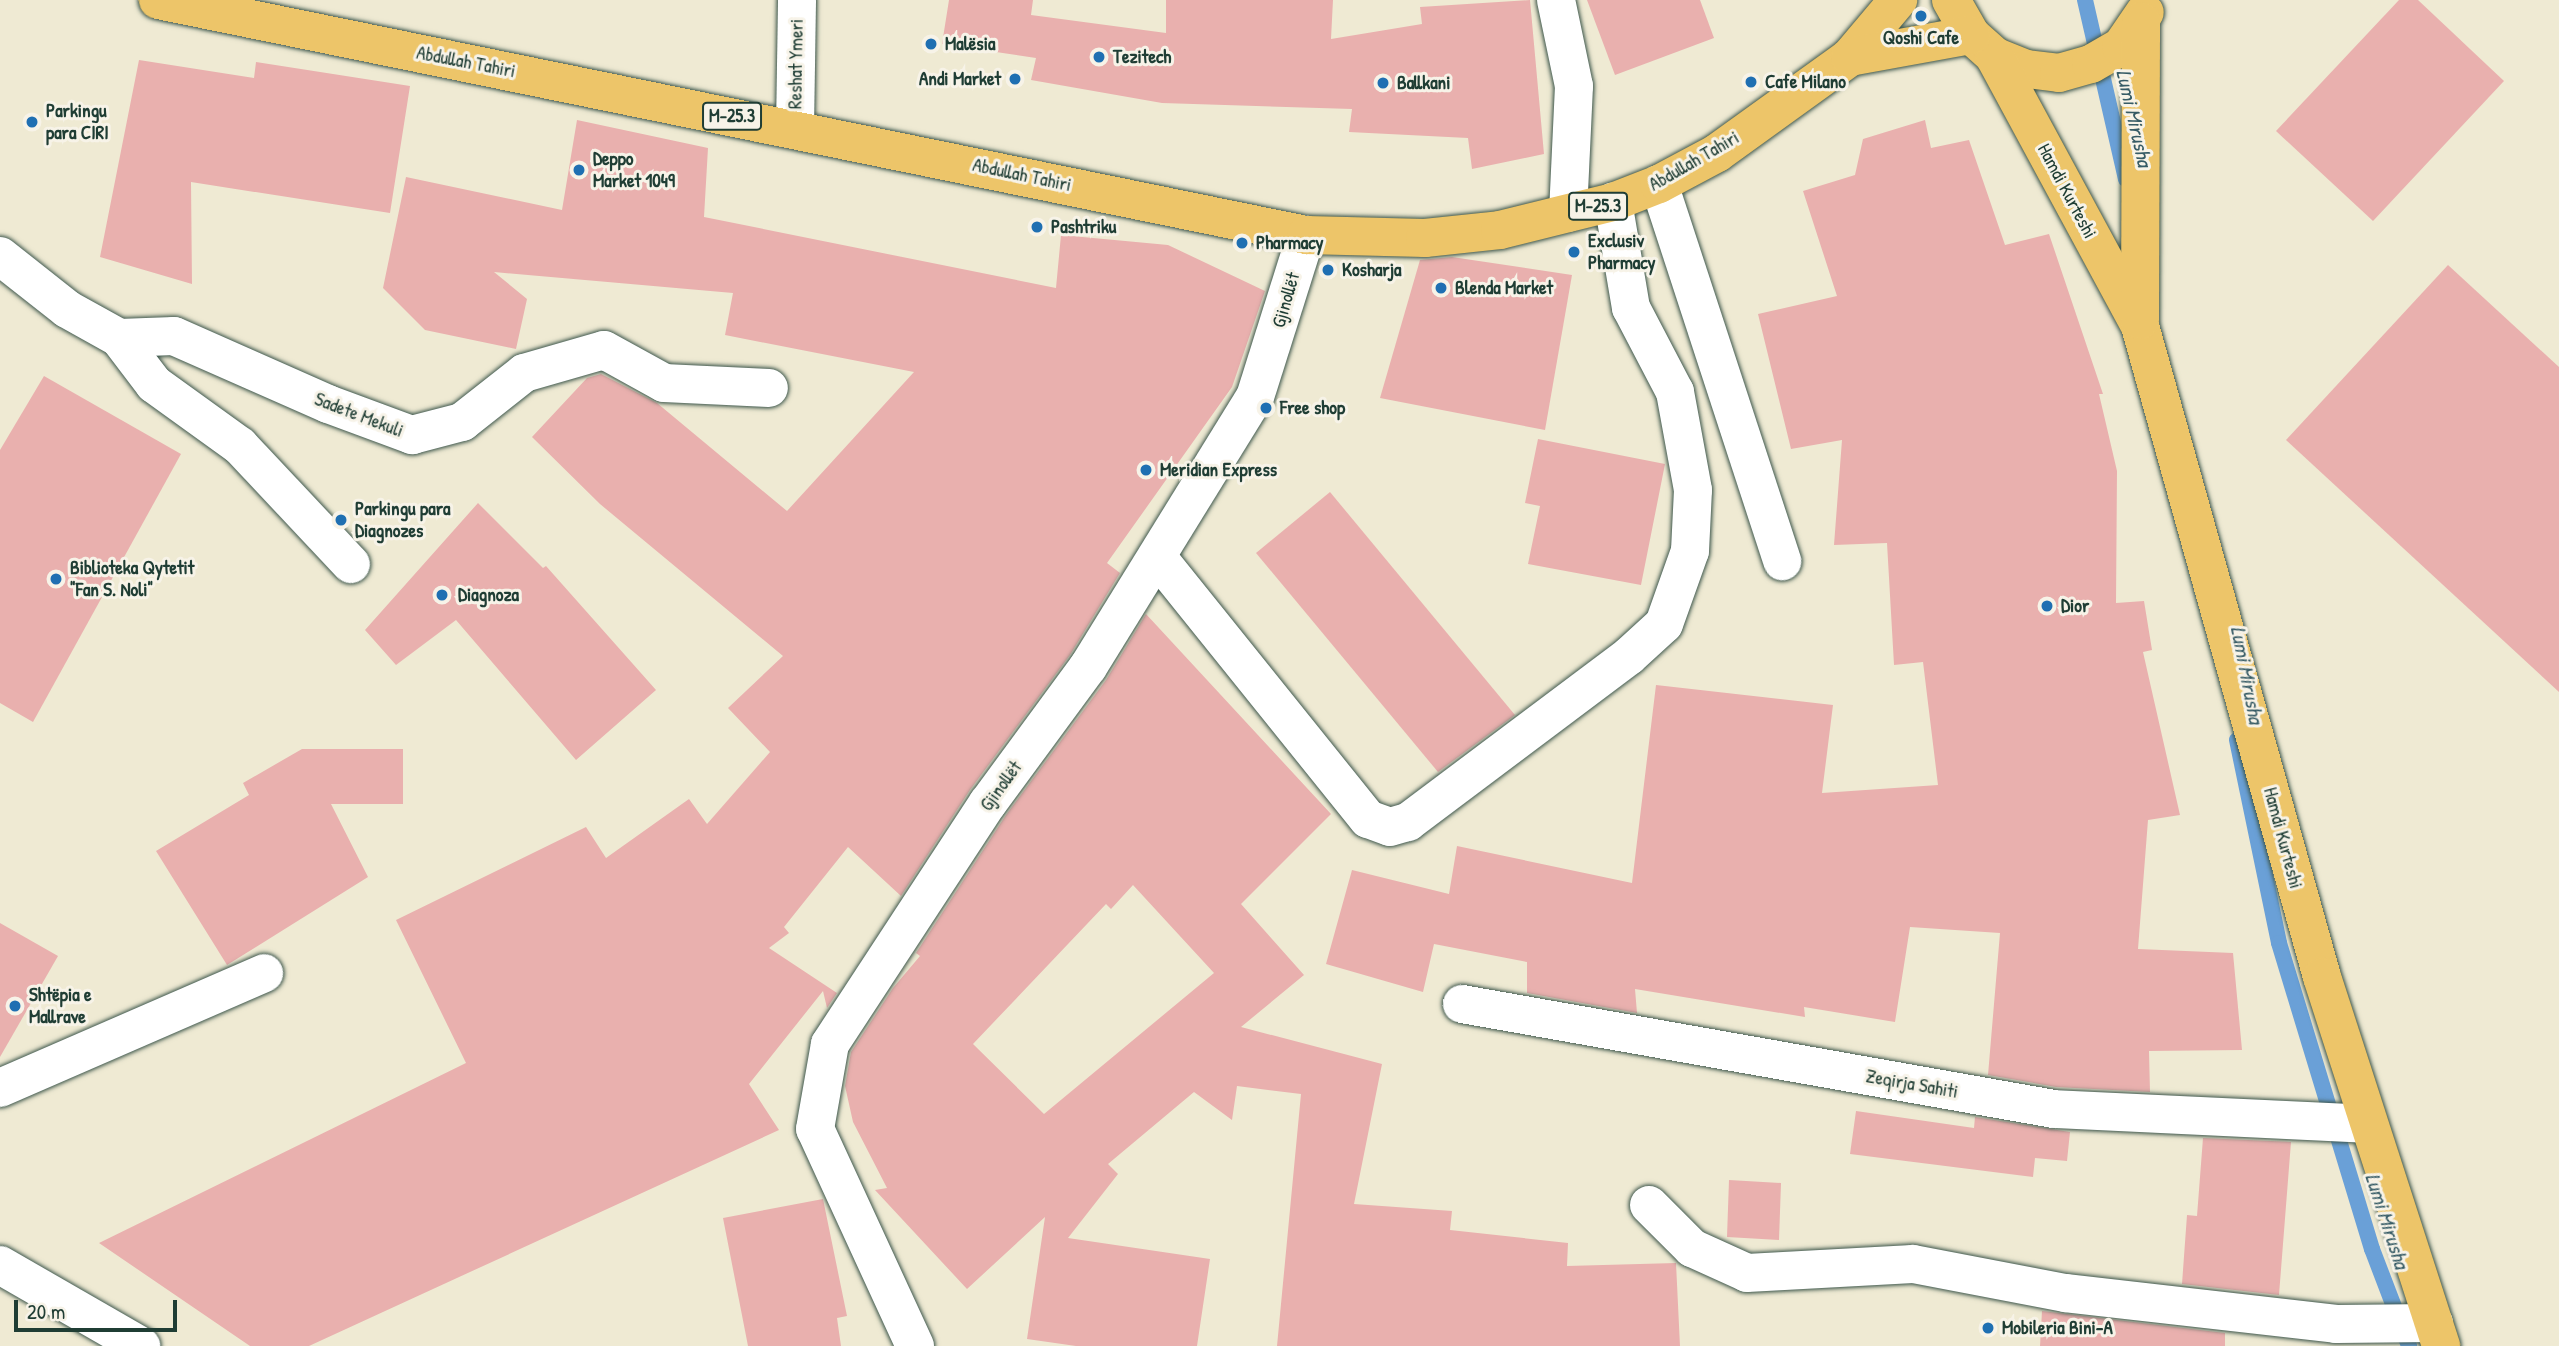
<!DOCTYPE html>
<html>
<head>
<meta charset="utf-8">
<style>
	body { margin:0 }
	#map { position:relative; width:2559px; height:1346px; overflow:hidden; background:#efead3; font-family:"Patrick Hand",sans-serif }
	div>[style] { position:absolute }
	.stream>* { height:16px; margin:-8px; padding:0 8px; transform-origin:8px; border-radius:8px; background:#6aa0d7 }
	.building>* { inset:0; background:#e9b0ae }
	.roads { filter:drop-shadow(0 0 2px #3e574c) drop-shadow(0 0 2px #3e574c) }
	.minor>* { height:38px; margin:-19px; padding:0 19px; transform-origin:19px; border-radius:19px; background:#fff }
	.major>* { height:38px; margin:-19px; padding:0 19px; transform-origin:19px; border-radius:19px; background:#edc569 }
	.dots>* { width:19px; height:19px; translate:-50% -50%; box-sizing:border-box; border:4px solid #f7f3e8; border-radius:50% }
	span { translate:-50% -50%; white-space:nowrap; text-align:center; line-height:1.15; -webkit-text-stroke:6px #f7f3e8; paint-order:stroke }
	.shield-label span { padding:2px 5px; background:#f7f3e8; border:2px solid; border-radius:5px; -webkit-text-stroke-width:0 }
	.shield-label { font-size:18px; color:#1f3d34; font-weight:700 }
	.poi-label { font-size:19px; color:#1f3d34; font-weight:700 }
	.left { translate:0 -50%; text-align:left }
	.right { translate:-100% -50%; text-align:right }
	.street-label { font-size:19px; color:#1f3d34 }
	.water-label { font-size:21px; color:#365b65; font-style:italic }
	.scale { position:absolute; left:14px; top:1300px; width:163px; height:32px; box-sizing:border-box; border:4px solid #1f3d34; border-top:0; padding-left:9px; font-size:21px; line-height:24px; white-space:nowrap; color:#1f3d34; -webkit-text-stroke:5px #f7f3e8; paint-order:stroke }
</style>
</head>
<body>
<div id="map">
	<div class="stream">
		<div style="left:2085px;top:0;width:184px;rotate:77.1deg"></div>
		<div style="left:2237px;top:740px;width:207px;rotate:78.3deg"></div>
		<div style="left:2279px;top:943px;width:320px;rotate:73.1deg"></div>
		<div style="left:2372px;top:1249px;width:104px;rotate:69.1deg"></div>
	</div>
	<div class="building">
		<div style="clip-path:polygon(949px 0,1033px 0,1031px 15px,1166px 33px,1166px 0,1333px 0,1331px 39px,1422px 24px,1420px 7px,1530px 0,1544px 154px,1472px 169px,1468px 138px,1349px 132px,1352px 109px,1162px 103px,1031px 80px,1036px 58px,942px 44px)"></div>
		<div style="clip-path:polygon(1587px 0,1700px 0,1714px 38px,1615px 75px)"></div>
		<div style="clip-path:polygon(2399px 0,2418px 0,2504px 81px,2373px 221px,2276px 131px)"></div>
		<div style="clip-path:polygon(139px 60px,254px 78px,256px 62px,410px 86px,390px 213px,191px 182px,192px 284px,100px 257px)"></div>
		<div style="clip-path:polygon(577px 120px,708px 148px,704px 217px,1056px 288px,1061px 235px,1168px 245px,1265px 291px,1232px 387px,1107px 563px,1120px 573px,1070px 655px,970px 790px,901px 896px,848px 847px,784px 927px,789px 933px,769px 948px,837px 993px,827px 1008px,823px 991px,749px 1084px,779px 1130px,309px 1346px,250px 1346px,99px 1243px,466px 1063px,396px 920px,586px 827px,606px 858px,689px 799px,707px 824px,770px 752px,728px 708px,783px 656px,600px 504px,532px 437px,587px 378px,601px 374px,657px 403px,787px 511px,914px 372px,725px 335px,733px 293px,494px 272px,527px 299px,516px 349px,425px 330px,383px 288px,406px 177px,562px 210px)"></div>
		<div style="clip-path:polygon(1925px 120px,1931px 148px,1969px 140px,2005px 245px,2049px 234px,2103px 394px,2099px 394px,2117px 471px,2116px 603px,2144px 601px,2152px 650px,2143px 652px,2180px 815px,2148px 820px,2138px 949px,2233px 953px,2242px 1050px,2149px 1051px,2150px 1092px,2056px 1087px,1988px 1075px,2000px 933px,1910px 927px,1895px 1022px,1804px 1007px,1805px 1017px,1635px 989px,1637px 1013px,1527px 993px,1527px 962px,1434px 944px,1423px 992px,1326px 964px,1352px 870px,1449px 894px,1457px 846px,1632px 883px,1656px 685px,1833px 705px,1822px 793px,1938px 785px,1923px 662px,1894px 665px,1887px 543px,1834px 545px,1842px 440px,1791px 449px,1758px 314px,1837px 296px,1803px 191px,1855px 175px,1863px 139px)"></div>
		<div style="clip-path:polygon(1452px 257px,1572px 275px,1545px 430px,1380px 398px,1420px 260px)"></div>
		<div style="clip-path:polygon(2448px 265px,2559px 367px,2559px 692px,2286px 440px)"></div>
		<div style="clip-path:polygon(44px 376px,181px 454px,33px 722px,0 703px,0 450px)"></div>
		<div style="clip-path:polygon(1538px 439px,1665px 464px,1641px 585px,1528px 564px,1540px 506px,1525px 503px)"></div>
		<div style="clip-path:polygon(1330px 492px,1515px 715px,1438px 772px,1256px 553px)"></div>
		<div style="clip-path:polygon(478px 503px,543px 568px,546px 566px,656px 690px,576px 760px,456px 620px,396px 665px,365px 630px)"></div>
		<div style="clip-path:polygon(evenodd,1146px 614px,1331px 814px,1241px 904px,1304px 975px,1241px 1027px,1382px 1064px,1354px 1204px,1452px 1211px,1450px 1230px,1568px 1243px,1567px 1266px,1676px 1263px,1680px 1346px,1277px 1346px,1301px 1094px,1237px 1086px,1232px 1120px,1194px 1092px,1108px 1164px,1118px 1174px,1068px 1238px,1210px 1259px,1197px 1346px,1076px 1346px,1027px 1339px,1045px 1217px,967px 1289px,875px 1190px,887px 1188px,853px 1122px,845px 1086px,851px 1052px,893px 988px,920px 956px,916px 953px,1006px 815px,1106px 680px,1146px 614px,1133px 885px,1214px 973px,1044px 1114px,973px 1044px,1106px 904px,1111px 909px,1133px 885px)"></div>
		<div style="clip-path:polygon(302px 749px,403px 749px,403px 804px,331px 804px,368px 877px,227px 965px,156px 851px,249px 795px,243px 783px)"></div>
		<div style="clip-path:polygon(0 923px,58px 956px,0 1057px)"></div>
		<div style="clip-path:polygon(1856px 1111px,1974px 1128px,1975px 1117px,2070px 1132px,2067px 1161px,2035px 1158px,2033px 1177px,1850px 1154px)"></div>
		<div style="clip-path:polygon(2203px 1138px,2291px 1142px,2279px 1295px,2182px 1284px,2187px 1215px,2197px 1216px)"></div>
		<div style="clip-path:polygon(1729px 1180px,1781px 1183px,1779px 1240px,1727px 1237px)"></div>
		<div style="clip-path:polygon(823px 1199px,847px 1316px,837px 1318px,841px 1346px,748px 1346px,723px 1218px)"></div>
		<div style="clip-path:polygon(2042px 1311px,2225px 1333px,2225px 1346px,2040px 1346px)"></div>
	</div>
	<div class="roads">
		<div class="minor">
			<div style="left:1556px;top:0;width:88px;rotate:78.2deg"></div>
			<div style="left:1574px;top:86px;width:127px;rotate:92.7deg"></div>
			<div style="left:795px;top:129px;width:129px;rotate:-89.1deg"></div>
			<div style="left:1659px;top:184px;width:397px;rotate:71.9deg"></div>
			<div style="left:0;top:256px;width:85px;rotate:38.3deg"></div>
			<div style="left:67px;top:309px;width:60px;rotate:29.1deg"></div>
			<div style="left:119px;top:338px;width:55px;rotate:-2.1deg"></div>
			<div style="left:174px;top:336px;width:168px;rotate:23.8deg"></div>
			<div style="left:328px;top:404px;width:90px;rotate:20.3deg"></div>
			<div style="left:412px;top:435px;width:52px;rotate:-14.6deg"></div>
			<div style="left:462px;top:422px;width:79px;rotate:-38.3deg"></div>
			<div style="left:524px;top:373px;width:83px;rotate:-16deg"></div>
			<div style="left:604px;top:350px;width:68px;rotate:28.8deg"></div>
			<div style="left:664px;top:383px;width:105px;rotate:2.7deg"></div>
			<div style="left:119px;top:338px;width:58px;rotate:52.7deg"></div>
			<div style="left:154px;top:384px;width:106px;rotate:35.8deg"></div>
			<div style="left:240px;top:446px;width:162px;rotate:46.8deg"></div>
			<div style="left:1158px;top:558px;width:335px;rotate:51.2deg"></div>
			<div style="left:1368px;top:819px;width:23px;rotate:20deg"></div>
			<div style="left:1390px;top:827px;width:19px;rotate:-16deg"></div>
			<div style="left:1408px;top:822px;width:276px;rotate:-36.9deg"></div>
			<div style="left:1629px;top:656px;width:47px;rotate:-42.4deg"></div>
			<div style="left:1664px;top:624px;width:77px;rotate:-70.4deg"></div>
			<div style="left:1690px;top:551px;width:61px;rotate:-87.2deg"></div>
			<div style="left:1693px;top:490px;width:100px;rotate:-100.4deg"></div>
			<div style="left:1675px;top:392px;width:95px;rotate:-117.6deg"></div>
			<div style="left:1631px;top:308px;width:108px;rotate:-99.6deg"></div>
			<div style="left:1462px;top:1004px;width:601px;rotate:10.06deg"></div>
			<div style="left:2054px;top:1109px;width:314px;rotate:2.7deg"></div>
			<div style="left:0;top:1088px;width:288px;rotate:-23.5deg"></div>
			<div style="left:1649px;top:1205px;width:61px;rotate:45deg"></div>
			<div style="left:1692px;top:1248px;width:60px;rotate:24.4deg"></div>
			<div style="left:1747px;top:1273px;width:166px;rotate:-3.1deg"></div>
			<div style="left:1913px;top:1264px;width:155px;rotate:10.8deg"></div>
			<div style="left:2065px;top:1293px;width:273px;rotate:6.5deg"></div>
			<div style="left:2336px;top:1324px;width:98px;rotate:-0.6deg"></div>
			<div style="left:0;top:1265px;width:163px;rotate:29.9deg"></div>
			<div style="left:915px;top:1346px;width:239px;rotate:-114.7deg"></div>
			<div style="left:815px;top:1129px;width:86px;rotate:-80deg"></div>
			<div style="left:830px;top:1044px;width:288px;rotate:-56.8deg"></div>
			<div style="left:988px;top:803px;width:169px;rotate:-53.7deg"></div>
			<div style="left:1088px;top:667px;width:317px;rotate:-58.3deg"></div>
			<div style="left:1255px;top:397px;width:170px;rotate:-72.5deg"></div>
		</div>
		<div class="major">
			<div style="left:158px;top:0;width:1172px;rotate:11.57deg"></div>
			<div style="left:1306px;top:235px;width:119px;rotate:1.4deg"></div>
			<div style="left:1425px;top:238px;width:75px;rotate:-6.1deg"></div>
			<div style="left:1500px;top:230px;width:116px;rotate:-13.9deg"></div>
			<div style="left:1613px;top:202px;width:49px;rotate:-21.4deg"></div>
			<div style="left:1659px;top:184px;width:66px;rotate:-28.1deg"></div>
			<div style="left:1717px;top:153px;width:164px;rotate:-35.8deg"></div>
			<div style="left:1850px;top:57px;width:75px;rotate:-49.9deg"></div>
			<div style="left:1951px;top:0;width:40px;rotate:60.3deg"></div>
			<div style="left:1971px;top:35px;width:31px;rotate:42deg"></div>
			<div style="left:1994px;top:56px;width:35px;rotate:22deg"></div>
			<div style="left:2027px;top:69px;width:32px;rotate:7deg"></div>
			<div style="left:2059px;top:73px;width:33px;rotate:-16deg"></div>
			<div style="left:2091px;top:64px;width:34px;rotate:-30deg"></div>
			<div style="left:2121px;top:47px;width:42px;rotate:-55.6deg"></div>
			<div style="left:1994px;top:56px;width:307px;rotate:61.6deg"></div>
			<div style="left:2140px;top:326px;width:676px;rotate:74.38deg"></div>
			<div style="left:2322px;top:977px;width:388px;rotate:72.1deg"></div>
			<div style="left:1850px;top:57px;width:123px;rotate:-10.3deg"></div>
			<div style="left:2140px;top:320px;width:299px;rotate:-89.8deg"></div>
		</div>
	</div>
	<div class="dots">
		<div style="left:1921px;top:16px;background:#1f6fb2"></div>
		<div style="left:931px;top:44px;background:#1f6fb2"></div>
		<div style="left:1099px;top:57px;background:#1f6fb2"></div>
		<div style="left:1015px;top:79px;background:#1f6fb2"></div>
		<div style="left:1751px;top:82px;background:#1f6fb2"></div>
		<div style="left:1383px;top:83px;background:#1f6fb2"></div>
		<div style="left:32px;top:122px;background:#1f6fb2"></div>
		<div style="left:579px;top:170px;background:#1f6fb2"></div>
		<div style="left:1037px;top:227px;background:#1f6fb2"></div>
		<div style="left:1242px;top:243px;background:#1f6fb2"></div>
		<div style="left:1574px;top:252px;background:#1f6fb2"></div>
		<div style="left:1328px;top:270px;background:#1f6fb2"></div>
		<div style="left:1441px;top:288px;background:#1f6fb2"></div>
		<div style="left:1266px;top:408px;background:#1f6fb2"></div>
		<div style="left:1146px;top:470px;background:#1f6fb2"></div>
		<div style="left:341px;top:520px;background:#1f6fb2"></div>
		<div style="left:56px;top:579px;background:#1f6fb2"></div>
		<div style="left:442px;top:595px;background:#1f6fb2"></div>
		<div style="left:2047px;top:606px;background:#1f6fb2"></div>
		<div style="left:15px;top:1006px;background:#1f6fb2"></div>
		<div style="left:1988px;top:1328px;background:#1f6fb2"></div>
	</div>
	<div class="shield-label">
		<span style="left:732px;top:116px">M-25.3</span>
		<span style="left:1598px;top:206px">M-25.3</span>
	</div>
	<div class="poi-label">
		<span style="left:1921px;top:38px">Qoshi Cafe</span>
		<span class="left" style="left:945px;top:44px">Malësia</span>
		<span class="left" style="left:1113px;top:57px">Tezitech</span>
		<span class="right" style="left:1001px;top:79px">Andi Market</span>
		<span class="left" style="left:1765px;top:82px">Cafe Milano</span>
		<span class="left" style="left:1397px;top:83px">Ballkani</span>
		<span class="left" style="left:46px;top:122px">Parkingu<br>para CIRI</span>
		<span class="left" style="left:593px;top:170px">Deppo<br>Market 1049</span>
		<span class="left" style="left:1051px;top:227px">Pashtriku</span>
		<span class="left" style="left:1588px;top:252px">Exclusiv<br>Pharmacy</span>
		<span class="left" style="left:1256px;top:243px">Pharmacy</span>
		<span class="left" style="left:1342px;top:270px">Kosharja</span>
		<span class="left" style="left:1455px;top:288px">Blenda Market</span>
		<span class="left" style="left:1280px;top:408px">Free shop</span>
		<span class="left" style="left:1160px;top:470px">Meridian Express</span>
		<span class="left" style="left:355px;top:520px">Parkingu para<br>Diagnozes</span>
		<span class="left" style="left:70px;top:579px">Biblioteka Qytetit<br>"Fan S. Noli"</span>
		<span class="left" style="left:458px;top:595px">Diagnoza</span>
		<span class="left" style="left:2061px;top:606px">Dior</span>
		<span class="left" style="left:29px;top:1006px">Shtëpia e<br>Mallrave</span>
		<span class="left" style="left:2002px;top:1328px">Mobileria Bini-A</span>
	</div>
	<div class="street-label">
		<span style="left:466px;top:62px;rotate:11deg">Abdullah Tahiri</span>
		<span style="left:796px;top:64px;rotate:-89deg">Reshat Ymeri</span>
		<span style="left:1694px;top:161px;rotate:-30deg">Abdullah Tahiri</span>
		<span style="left:1022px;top:175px;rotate:12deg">Abdullah Tahiri</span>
		<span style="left:2067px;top:191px;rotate:62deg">Hamdi Kurteshi</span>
		<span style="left:1286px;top:300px;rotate:-74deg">Gjinollët</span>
		<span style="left:359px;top:415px;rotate:21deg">Sadete Mekuli</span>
		<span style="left:1001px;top:786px;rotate:-54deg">Gjinollët</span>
		<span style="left:2283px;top:838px;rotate:75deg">Hamdi Kurteshi</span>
		<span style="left:1912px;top:1084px;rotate:10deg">Zeqirja Sahiti</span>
	</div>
	<div class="water-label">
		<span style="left:2134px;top:118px;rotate:77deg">Lumi Mirusha</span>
		<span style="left:2247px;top:675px;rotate:79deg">Lumi Mirusha</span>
		<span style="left:2387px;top:1221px;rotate:72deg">Lumi Mirusha</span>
	</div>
	<div class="scale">20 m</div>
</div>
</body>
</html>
